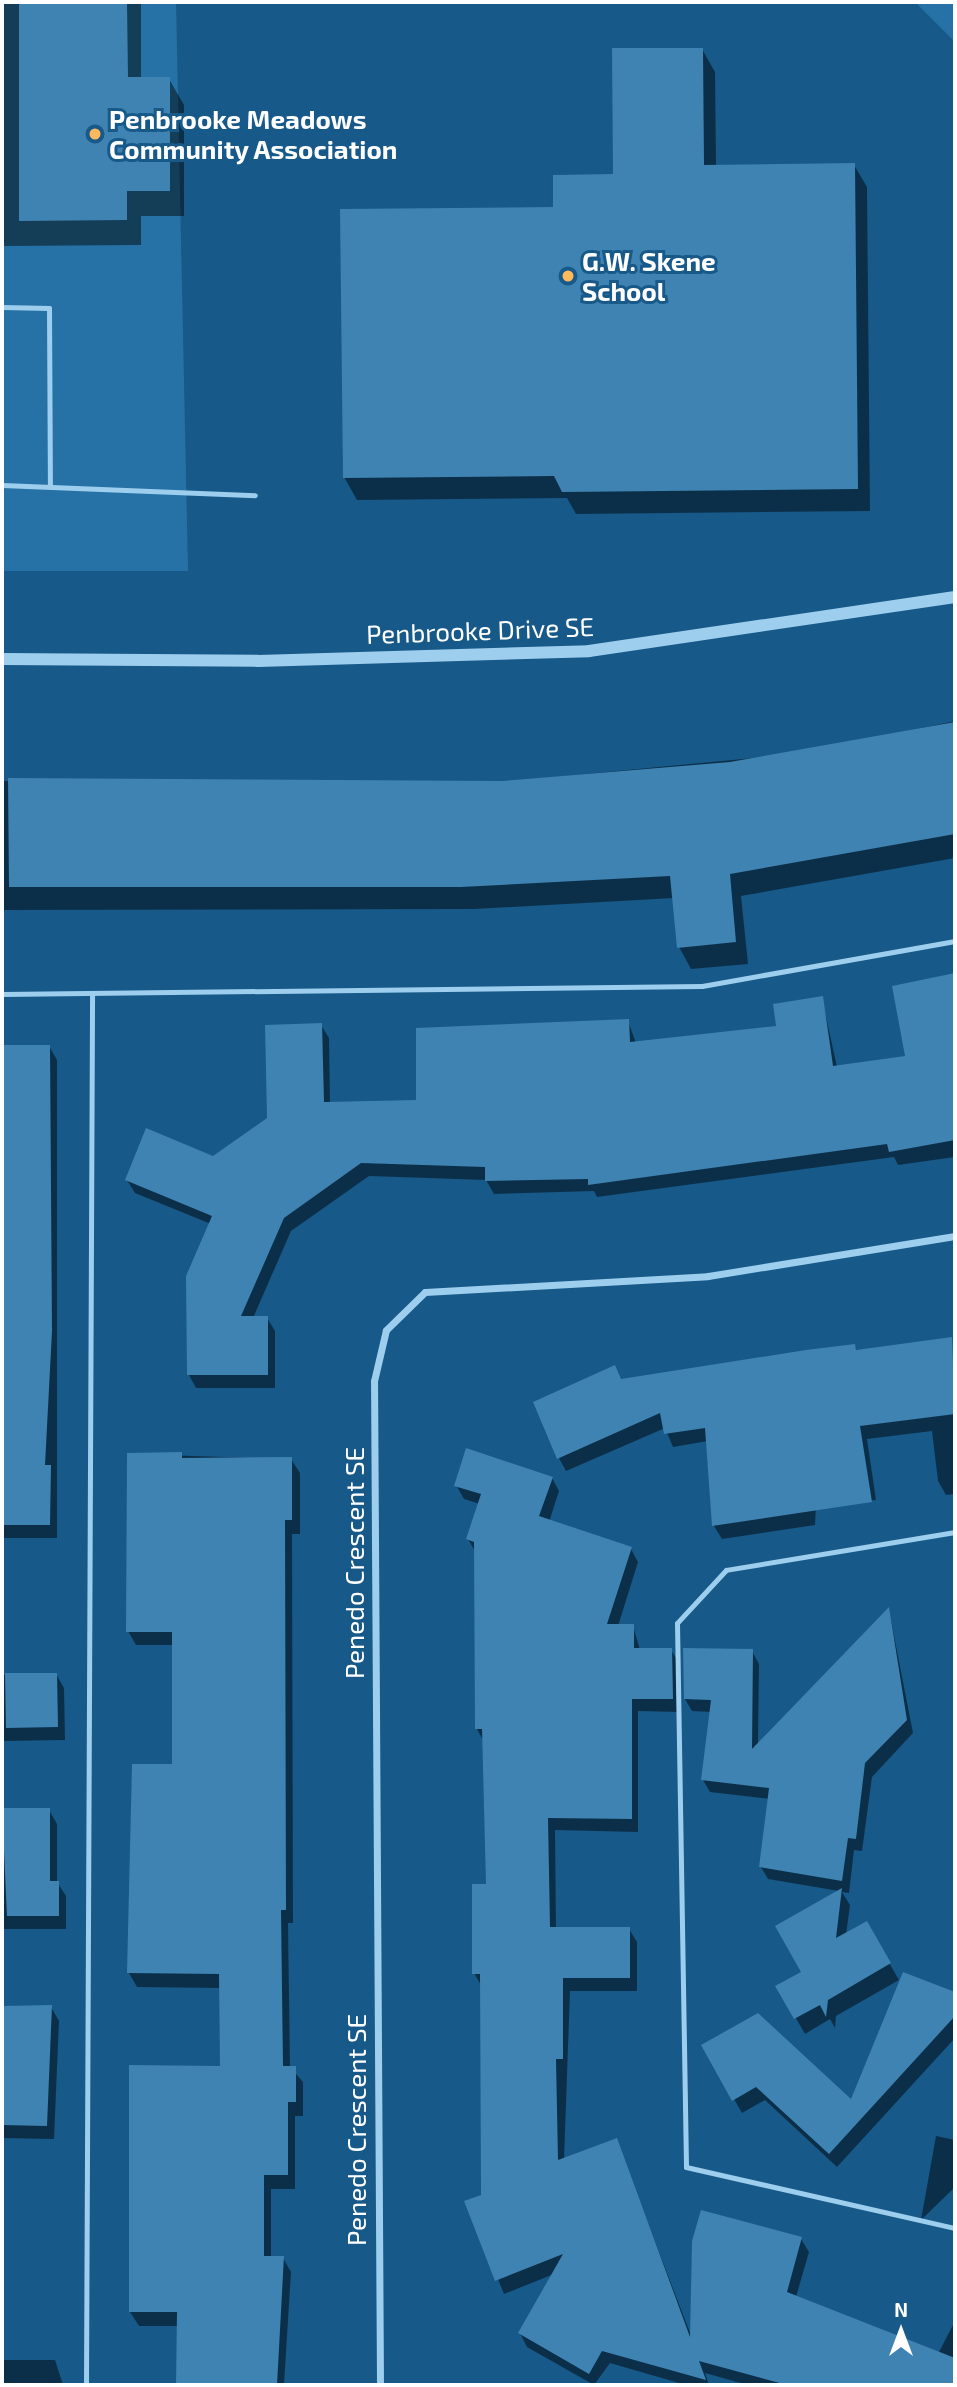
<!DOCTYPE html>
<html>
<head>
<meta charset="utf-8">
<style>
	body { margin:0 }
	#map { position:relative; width:957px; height:2387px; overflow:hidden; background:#175989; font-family:"Exo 2",sans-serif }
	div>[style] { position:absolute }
	.green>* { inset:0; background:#2672a6 }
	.shadow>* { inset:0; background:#0007 }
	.building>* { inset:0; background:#3f83b2 }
	.service>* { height:5px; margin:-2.5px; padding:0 2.5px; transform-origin:2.5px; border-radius:2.5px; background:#9eceee }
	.minor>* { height:7px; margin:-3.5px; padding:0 3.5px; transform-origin:3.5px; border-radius:3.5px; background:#9eceee }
	.tertiary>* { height:12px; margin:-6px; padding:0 6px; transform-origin:6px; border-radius:6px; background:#9eceee }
	.dots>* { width:19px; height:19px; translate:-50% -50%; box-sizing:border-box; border:4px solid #175989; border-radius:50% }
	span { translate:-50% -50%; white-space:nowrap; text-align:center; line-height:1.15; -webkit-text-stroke:6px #175989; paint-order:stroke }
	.poi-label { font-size:26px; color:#fff; font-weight:700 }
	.left { translate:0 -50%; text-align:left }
	.street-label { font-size:26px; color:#fff }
	.frame { position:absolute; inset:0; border:4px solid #fff; pointer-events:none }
	.north { position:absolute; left:866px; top:2296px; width:70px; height:70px; -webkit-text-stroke:5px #175989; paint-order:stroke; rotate:0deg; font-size:19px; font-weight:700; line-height:28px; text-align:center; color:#fff }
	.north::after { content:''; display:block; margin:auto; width:24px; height:32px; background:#fff; clip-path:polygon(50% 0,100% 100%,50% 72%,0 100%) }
</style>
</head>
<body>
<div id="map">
	<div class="green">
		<div style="clip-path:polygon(2px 2px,176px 2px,188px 571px,2px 571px)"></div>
		<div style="clip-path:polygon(915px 2px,955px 2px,955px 42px)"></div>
	</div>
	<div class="shadow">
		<div style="clip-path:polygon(2px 2px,141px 2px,141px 79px,169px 79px,184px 105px,184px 216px,141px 216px,141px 245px,2px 246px)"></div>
		<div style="clip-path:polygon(702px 49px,715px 72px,716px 166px,854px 165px,867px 187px,870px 511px,576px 514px,567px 498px,357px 500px,344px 477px,555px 209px,615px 176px)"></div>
		<div style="clip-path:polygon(955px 721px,955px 858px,741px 896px,748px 964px,691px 969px,679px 947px,674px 898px,474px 909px,2px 910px,2px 781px,503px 782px,805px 753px)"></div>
		<div style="clip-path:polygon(955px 974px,955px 1157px,898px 1165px,894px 1157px,597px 1197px,594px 1191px,494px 1194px,486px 1180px,369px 1176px,291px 1231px,253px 1318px,267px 1318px,275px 1331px,275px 1388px,196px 1388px,189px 1375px,211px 1224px,135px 1193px,127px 1180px,214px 1158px,268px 1119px,321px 1025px,329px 1038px,330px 1104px,418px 1101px,628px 1021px,636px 1043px,778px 1028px,822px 998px,837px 1067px,907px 1057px,920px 981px)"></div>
		<div style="clip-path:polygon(49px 1046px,57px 1060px,57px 1538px,2px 1538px,2px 1047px)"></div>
		<div style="clip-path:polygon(951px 1339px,955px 1494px,946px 1495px,938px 1481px,932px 1431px,867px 1439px,876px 1500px,816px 1505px,815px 1525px,722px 1539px,714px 1526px,708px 1441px,673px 1447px,665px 1428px,566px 1471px,559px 1458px,621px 1380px,854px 1346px,858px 1352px)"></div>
		<div style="clip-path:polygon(129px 1454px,291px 1459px,300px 1473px,300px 1534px,292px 1534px,293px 1923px,288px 1923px,290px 2067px,303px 2082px,303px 2116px,295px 2116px,295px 2189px,271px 2189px,271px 2258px,283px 2258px,291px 2272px,284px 2385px,178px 2385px,179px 2326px,139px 2326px,130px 2312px,221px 2068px,221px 1988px,137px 1987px,129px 1973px,173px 1766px,173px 1645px,136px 1645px,128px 1631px)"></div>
		<div style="clip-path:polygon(552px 1478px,559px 1491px,549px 1522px,631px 1549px,638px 1562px,618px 1626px,633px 1626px,640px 1650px,671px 1650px,679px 1663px,680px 1712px,638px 1711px,638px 1832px,555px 1830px,556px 1929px,629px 1929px,637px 1942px,637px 1991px,570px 1991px,564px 2160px,616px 2140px,692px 2338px,801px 2239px,809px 2252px,796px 2297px,939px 2352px,955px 2321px,955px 2385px,748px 2385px,705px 2373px,709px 2385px,686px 2385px,610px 2363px,594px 2385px,527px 2347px,520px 2333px,554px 2274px,504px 2294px,467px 2202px,483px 2196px,482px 1987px,474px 1973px,488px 1885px,484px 1742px,477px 1729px,476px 1553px,468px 1539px,480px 1504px,464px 1499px,456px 1485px)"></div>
		<div style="clip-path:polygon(889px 1610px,913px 1733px,872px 1777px,862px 1851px,854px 1850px,849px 1893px,842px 1892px,850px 1905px,846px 1935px,866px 1923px,899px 1980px,836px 2016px,835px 2028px,830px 2019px,805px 2034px,778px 1987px,803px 1973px,839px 1891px,768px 1879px,761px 1867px,770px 1799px,710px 1792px,703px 1780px,711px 1712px,692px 1711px,685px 1699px,752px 1651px,759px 1664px,758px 1745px)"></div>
		<div style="clip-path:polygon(56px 1674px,64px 1688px,65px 1740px,2px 1741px,2px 1675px)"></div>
		<div style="clip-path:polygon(2px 1809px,49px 1810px,57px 1824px,57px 1882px,66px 1896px,66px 1929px,2px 1929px)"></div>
		<div style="clip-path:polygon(904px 1974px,955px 1994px,955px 2038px,837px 2167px,765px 2100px,742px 2113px,703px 2045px,852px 2102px)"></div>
		<div style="clip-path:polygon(51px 2007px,59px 2021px,54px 2139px,2px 2138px,2px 2008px)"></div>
		<div style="clip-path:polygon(936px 2136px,955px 2140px,955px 2187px,921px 2220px)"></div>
		<div style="clip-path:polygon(2px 2360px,55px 2360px,63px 2385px,2px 2385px)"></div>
	</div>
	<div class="building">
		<div style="clip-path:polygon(19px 2px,127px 2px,128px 77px,170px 77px,170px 191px,127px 191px,127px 220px,19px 221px)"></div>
		<div style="clip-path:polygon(612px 48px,703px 48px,704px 165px,855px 163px,858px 489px,562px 492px,554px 476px,343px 478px,340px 209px,553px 207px,553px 175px,613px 174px)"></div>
		<div style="clip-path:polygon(955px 722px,955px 834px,730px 874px,736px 942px,677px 948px,670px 876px,461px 887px,9px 887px,8px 778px,503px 781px,730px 762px)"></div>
		<div style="clip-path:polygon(955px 973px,955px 1140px,889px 1152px,887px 1144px,588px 1185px,588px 1179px,485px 1181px,485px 1167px,361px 1163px,284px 1218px,241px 1316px,268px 1316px,268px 1375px,187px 1375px,186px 1276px,212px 1216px,125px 1180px,146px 1128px,213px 1156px,267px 1118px,265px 1025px,322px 1023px,324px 1102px,416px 1100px,416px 1028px,629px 1019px,630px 1042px,776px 1026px,773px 1004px,823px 996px,833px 1066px,905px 1056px,892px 986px)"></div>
		<div style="clip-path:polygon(2px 1045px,50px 1045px,52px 1331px,45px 1465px,51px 1465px,50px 1525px,2px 1525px)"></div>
		<div style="clip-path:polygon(952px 1337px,955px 1414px,860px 1426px,872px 1502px,712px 1526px,705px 1428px,664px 1434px,660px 1413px,557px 1459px,533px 1402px,615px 1365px,621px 1379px,806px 1350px,855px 1344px,856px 1350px)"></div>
		<div style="clip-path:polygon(466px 1448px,553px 1477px,539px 1516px,632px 1547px,607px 1624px,634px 1624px,634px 1648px,672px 1648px,673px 1699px,632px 1699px,632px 1819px,548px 1818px,550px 1927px,630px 1927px,630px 1978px,563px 1978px,563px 2059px,556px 2059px,558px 2160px,617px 2138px,690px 2337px,692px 2241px,701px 2210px,802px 2237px,787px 2292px,955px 2358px,955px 2385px,787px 2385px,699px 2361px,706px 2380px,602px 2351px,589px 2374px,518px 2333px,563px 2254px,495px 2281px,464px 2201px,481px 2195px,480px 1974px,472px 1974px,472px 1884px,486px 1884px,482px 1729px,475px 1729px,474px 1542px,466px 1539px,481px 1494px,454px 1486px)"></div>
		<div style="clip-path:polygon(182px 1452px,182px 1458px,292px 1457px,292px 1520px,285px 1520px,286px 1910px,281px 1910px,283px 2066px,296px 2066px,296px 2102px,288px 2102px,288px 2175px,264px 2175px,264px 2256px,284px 2256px,277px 2385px,176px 2385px,177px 2312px,129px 2312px,129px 2065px,220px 2066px,219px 1974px,127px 1973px,132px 1764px,172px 1764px,172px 1632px,126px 1632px,127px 1453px)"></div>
		<div style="clip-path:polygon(889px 1607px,907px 1720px,865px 1763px,856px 1839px,848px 1838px,842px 1881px,759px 1867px,769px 1788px,701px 1780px,711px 1700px,684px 1699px,683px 1648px,753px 1649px,752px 1749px)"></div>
		<div style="clip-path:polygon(5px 1673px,57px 1673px,58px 1727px,6px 1728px)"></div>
		<div style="clip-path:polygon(2px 1808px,50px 1808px,50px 1881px,59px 1881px,59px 1916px,7px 1916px)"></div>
		<div style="clip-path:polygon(842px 1888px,836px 1938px,867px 1921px,891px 1963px,828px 2000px,826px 2017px,820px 2005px,794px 2019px,775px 1986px,801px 1972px,775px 1926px)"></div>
		<div style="clip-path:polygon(903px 1972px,955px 1992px,955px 2016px,829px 2154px,756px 2087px,732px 2101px,701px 2045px,758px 2013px,851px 2099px)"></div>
		<div style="clip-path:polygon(52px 2005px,47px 2126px,2px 2125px,2px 2006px)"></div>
	</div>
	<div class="service">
		<div style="left:2px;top:307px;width:47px;rotate:1.2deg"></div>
		<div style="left:49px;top:308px;width:178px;rotate:89.7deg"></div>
		<div style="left:2px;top:485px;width:253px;rotate:2.3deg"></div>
		<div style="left:2px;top:994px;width:700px;rotate:-0.65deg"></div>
		<div style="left:702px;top:986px;width:257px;rotate:-10.1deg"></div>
		<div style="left:955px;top:1532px;width:232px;rotate:170.6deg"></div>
		<div style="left:726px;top:1570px;width:72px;rotate:132.8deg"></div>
		<div style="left:677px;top:1623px;width:544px;rotate:89.05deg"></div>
		<div style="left:686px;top:2167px;width:276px;rotate:12.8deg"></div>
		<div style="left:86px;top:2385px;width:1391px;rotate:-89.75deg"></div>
	</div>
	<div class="minor">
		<div style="left:380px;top:2385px;width:1004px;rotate:-90.34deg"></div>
		<div style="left:374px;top:1381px;width:52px;rotate:-76.8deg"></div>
		<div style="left:386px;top:1330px;width:54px;rotate:-44.3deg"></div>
		<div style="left:425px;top:1292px;width:283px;rotate:-3.2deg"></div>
		<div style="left:708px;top:1276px;width:250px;rotate:-9.2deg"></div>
	</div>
	<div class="tertiary">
		<div style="left:2px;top:659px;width:256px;rotate:0.4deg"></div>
		<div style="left:258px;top:661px;width:331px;rotate:-1.7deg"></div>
		<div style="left:589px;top:651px;width:370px;rotate:-8.4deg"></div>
	</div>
	<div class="dots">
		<div style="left:95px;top:134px;background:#ffb85c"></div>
		<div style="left:568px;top:276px;background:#ffb85c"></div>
	</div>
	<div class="poi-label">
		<span class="left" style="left:109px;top:134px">Penbrooke Meadows<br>Community Association</span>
		<span class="left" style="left:582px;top:276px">G.W. Skene<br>School</span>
	</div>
	<div class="street-label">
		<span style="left:480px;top:630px;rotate:-2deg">Penbrooke Drive SE</span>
		<span style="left:354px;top:1563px;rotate:-90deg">Penedo Crescent SE</span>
		<span style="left:356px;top:2130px;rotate:-90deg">Penedo Crescent SE</span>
	</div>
	<div class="frame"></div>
	<div class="north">N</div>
</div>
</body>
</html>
